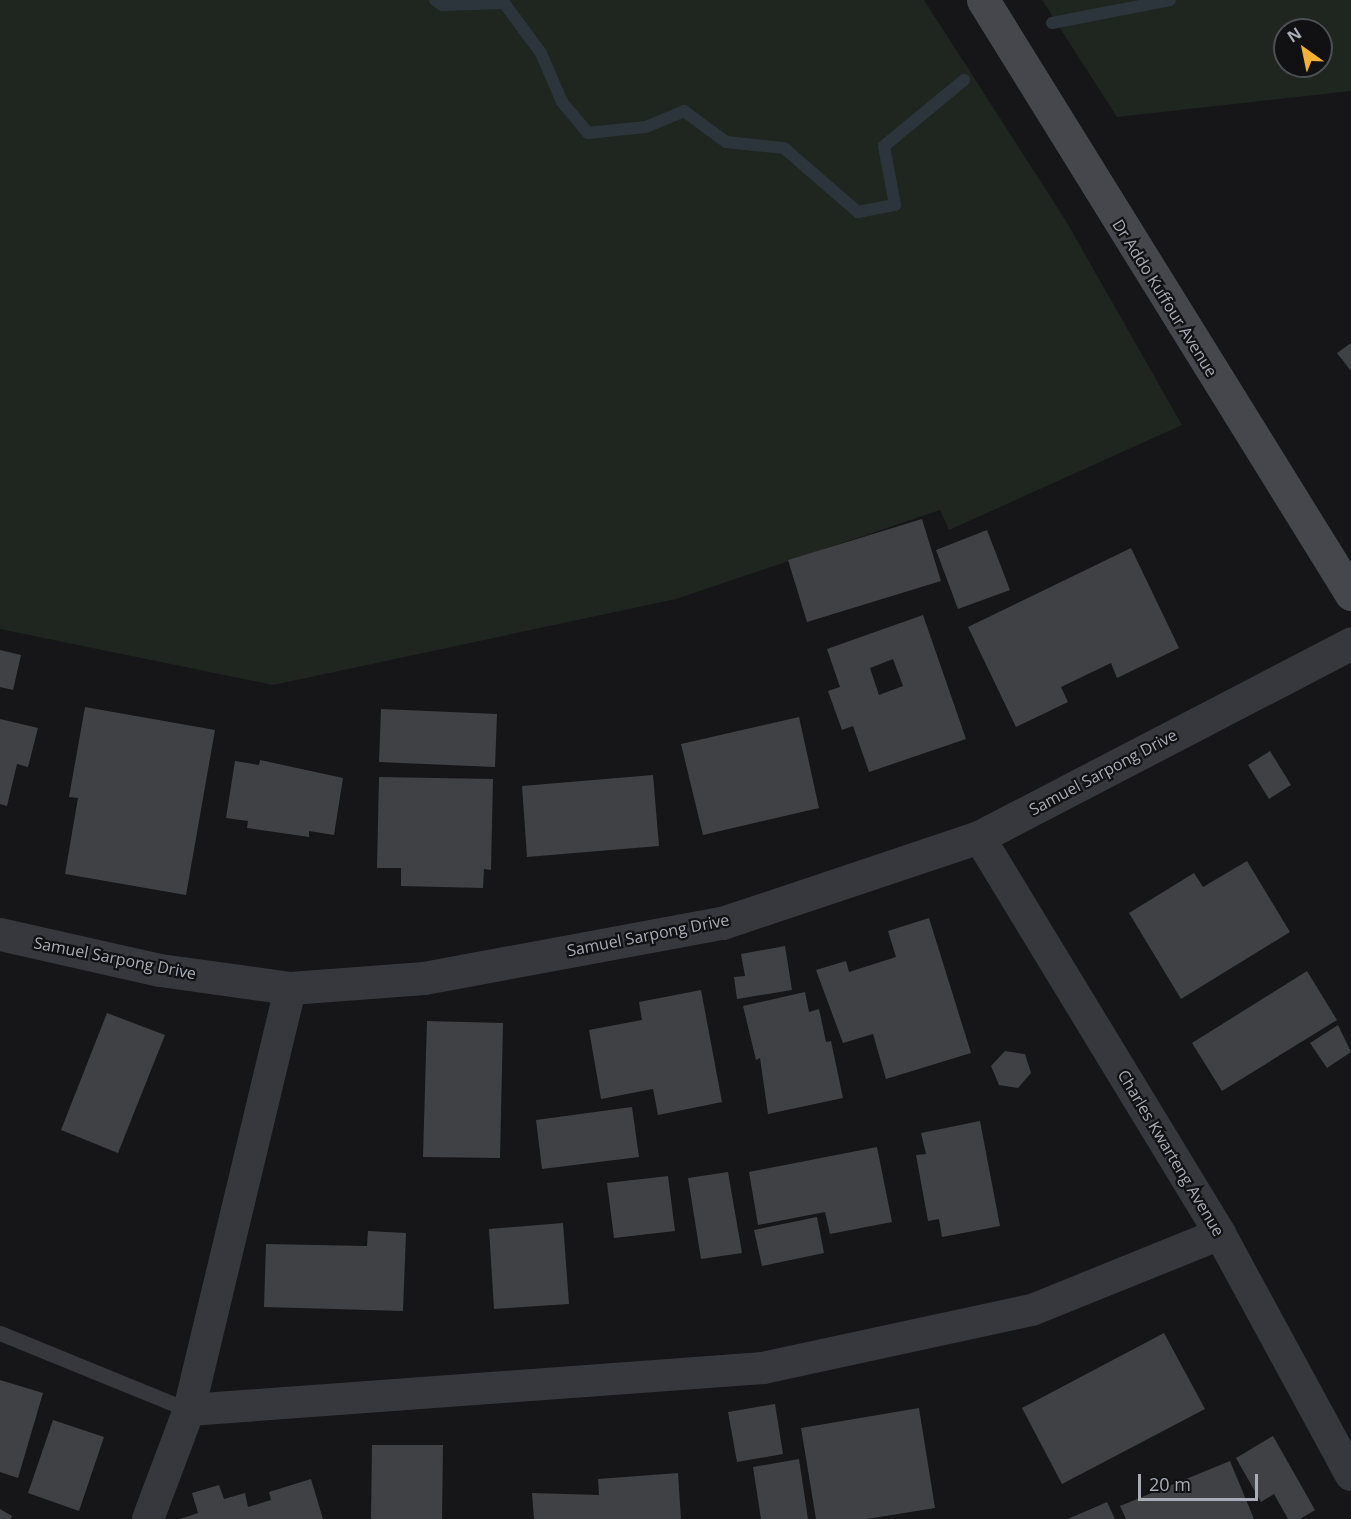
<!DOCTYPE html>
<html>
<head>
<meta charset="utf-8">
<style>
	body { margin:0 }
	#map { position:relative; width:1351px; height:1519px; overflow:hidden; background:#161618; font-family:"Open Sans",sans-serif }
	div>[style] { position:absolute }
	.green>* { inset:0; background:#1e261f }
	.stream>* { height:12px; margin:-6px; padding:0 6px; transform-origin:6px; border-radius:6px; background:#2c353c }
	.building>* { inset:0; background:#404145 }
	.service>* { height:15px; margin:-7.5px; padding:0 7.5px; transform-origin:7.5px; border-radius:7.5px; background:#37383d }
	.minor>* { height:32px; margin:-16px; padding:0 16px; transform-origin:16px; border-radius:16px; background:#37383d }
	.tertiary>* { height:33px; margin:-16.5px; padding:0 16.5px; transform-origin:16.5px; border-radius:16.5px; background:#37383d }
	.secondary>* { height:33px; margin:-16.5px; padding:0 16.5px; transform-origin:16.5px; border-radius:16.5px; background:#45474d }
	span { translate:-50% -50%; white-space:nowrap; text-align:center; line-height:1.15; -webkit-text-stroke:4.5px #111113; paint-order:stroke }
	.street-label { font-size:16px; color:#a8adb8 }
	.north { position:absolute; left:1273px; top:18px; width:60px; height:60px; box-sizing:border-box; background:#111113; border:2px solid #4d4f55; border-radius:50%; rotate:327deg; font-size:16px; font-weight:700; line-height:24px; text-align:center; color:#a8adb8 }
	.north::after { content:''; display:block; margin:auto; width:21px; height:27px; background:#f2b134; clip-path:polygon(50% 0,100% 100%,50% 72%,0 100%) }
	.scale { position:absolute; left:1138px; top:1474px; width:120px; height:27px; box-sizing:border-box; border:3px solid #a8adb8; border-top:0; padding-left:8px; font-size:18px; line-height:21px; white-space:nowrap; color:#a8adb8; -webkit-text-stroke:4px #111113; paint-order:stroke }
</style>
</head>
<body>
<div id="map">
	<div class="green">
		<div style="clip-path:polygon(0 0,924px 0,1066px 221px,1182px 425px,949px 530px,940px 510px,676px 599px,273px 685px,0 629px)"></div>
		<div style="clip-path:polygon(evenodd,1042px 0,1351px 0,1351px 91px,1117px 117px,1042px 0,1285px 30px,1321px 30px,1321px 66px,1285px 66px,1285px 30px)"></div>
	</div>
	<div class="stream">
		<div style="left:435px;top:0;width:9px;rotate:36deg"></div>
		<div style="left:442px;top:5px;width:62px;rotate:-1.8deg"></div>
		<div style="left:504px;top:3px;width:62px;rotate:53.5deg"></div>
		<div style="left:541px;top:53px;width:53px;rotate:66.8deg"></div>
		<div style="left:562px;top:102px;width:40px;rotate:50deg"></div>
		<div style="left:588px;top:133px;width:58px;rotate:-5.9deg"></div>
		<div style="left:646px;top:127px;width:41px;rotate:-22.8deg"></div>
		<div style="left:684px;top:111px;width:52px;rotate:36.4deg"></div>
		<div style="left:726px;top:142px;width:58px;rotate:5.9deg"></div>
		<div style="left:784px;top:148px;width:98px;rotate:40.9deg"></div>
		<div style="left:858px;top:212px;width:38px;rotate:-11deg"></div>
		<div style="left:895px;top:205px;width:60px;rotate:-100.6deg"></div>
		<div style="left:884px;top:146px;width:104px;rotate:-39.5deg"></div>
		<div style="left:1052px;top:23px;width:120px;rotate:-11deg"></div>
	</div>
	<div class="building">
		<div style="clip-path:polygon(1351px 343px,1351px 371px,1337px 353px)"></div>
		<div style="clip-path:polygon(922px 519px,941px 581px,807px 622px,788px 560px)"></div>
		<div style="clip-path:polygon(987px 530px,1010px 590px,958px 609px,936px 550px)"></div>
		<div style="clip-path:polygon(1131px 548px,1179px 648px,1117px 678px,1111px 663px,1061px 687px,1068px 702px,1016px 727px,968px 627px)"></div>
		<div style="clip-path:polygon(evenodd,923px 615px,966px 739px,869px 772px,853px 726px,842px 730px,828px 691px,840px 687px,827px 649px,923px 615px,893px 659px,903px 686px,879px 695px,870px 668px,893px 659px)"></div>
		<div style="clip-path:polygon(0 650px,21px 655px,13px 690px,0 687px)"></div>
		<div style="clip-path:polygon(85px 707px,215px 730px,186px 895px,65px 874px,78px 798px,69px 797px)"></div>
		<div style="clip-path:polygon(381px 709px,497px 714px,495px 767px,379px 762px)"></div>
		<div style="clip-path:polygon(799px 717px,819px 808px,703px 835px,681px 744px)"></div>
		<div style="clip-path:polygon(0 719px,38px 728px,28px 767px,17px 764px,7px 806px,0 804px)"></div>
		<div style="clip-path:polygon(1270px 751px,1291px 785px,1269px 799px,1248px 765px)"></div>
		<div style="clip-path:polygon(260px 760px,343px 778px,334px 835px,309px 831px,309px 837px,247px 828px,248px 821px,226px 818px,235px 761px,259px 765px)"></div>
		<div style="clip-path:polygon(653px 775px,659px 846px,527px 857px,522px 786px)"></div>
		<div style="clip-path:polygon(379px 777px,493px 779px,491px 870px,484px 869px,483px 888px,401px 886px,401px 868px,377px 868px)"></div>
		<div style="clip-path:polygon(1247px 861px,1290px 932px,1181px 999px,1129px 913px,1194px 873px,1203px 887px)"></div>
		<div style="clip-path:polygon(929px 918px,971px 1053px,886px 1079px,873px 1034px,843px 1043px,816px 970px,846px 961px,849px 972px,896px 957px,888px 931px)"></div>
		<div style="clip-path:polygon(785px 946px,792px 990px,737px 999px,734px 977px,745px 976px,741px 954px)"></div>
		<div style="clip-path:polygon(1307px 971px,1337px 1020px,1222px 1091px,1192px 1043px)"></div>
		<div style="clip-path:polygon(701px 990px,722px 1102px,658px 1115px,653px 1089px,601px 1099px,589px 1030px,642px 1020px,639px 1002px)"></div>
		<div style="clip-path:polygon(805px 992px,809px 1012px,819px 1009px,826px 1042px,831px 1041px,843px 1098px,768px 1114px,760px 1058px,756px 1060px,743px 1006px)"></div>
		<div style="clip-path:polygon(107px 1013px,165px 1035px,118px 1153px,61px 1130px)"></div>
		<div style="clip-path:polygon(427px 1021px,503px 1023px,500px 1158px,423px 1157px)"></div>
		<div style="clip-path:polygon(1338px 1025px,1351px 1052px,1327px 1068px,1310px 1043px)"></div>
		<div style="clip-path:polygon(1005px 1051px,1025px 1054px,1031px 1073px,1018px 1088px,999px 1085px,991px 1066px)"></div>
		<div style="clip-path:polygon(632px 1107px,639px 1157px,542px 1169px,536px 1120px)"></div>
		<div style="clip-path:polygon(980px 1121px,1000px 1226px,942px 1237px,939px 1219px,928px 1221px,916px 1155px,926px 1154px,921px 1133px)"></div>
		<div style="clip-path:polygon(877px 1147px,892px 1222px,830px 1234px,825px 1212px,758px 1225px,749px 1172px)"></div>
		<div style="clip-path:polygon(728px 1172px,742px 1253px,701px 1259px,688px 1178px)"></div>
		<div style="clip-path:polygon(668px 1176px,675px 1231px,614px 1238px,607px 1183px)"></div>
		<div style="clip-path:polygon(817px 1217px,824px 1253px,762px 1266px,754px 1230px)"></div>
		<div style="clip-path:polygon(563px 1223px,569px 1304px,494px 1309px,489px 1229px)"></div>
		<div style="clip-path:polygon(368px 1231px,406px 1233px,403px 1311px,264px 1307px,266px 1244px,367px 1246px)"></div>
		<div style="clip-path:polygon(1164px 1333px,1205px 1409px,1062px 1484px,1022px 1408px)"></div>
		<div style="clip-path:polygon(0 1380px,43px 1393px,18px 1478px,0 1472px)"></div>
		<div style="clip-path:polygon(775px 1404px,783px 1454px,737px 1462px,728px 1412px)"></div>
		<div style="clip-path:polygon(919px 1408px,935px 1508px,867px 1519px,816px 1519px,801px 1428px)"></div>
		<div style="clip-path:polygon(53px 1420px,104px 1437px,79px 1511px,28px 1493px)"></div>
		<div style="clip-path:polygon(1273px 1436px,1315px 1510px,1300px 1519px,1288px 1519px,1274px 1494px,1261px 1502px,1236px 1458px)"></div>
		<div style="clip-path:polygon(372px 1445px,443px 1445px,442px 1519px,371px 1519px)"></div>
		<div style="clip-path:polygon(799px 1459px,808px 1519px,761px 1519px,753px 1467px)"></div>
		<div style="clip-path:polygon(1230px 1461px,1254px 1519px,1126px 1519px,1120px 1506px)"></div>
		<div style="clip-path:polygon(678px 1473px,681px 1519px,534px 1519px,532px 1493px,599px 1495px,598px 1479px)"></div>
		<div style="clip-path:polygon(311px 1479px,323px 1519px,180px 1519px,198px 1513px,192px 1493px,219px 1485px,224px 1499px,245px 1493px,248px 1507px,271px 1500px,269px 1492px)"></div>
		<div style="clip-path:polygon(1107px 1502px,1115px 1519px,1068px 1519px)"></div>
		<div style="clip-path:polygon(0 1509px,12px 1516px,11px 1519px,0 1519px)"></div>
	</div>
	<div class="service">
		<div style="left:0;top:1333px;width:204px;rotate:22.2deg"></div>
	</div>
	<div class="minor">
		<div style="left:979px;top:837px;width:464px;rotate:58.7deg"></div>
		<div style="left:1220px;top:1234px;width:274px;rotate:61.5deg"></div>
		<div style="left:189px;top:1410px;width:576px;rotate:-4.18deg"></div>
		<div style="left:763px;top:1368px;width:275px;rotate:-12.2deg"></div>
		<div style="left:1032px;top:1310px;width:203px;rotate:-22deg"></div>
		<div style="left:148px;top:1519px;width:116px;rotate:-69.4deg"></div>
		<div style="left:189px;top:1410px;width:434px;rotate:-76.5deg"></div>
	</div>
	<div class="tertiary">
		<div style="left:0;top:934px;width:164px;rotate:12.7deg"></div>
		<div style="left:160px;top:970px;width:131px;rotate:7.9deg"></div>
		<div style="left:290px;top:988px;width:134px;rotate:-4.3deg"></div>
		<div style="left:424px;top:978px;width:303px;rotate:-10.5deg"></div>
		<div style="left:722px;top:923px;width:271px;rotate:-18.5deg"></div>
		<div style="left:979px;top:837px;width:420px;rotate:-27.5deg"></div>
	</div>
	<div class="secondary">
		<div style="left:983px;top:0;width:699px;rotate:58.22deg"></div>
	</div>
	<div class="street-label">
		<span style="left:1165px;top:298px;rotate:58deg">Dr Addo Kuffour Avenue</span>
		<span style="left:1103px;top:772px;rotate:-28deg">Samuel Sarpong Drive</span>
		<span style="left:648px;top:935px;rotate:-11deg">Samuel Sarpong Drive</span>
		<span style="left:115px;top:958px;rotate:11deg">Samuel Sarpong Drive</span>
		<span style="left:1171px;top:1153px;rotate:59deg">Charles Kwarteng Avenue</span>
	</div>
	<div class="north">N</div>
	<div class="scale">20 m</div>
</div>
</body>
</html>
